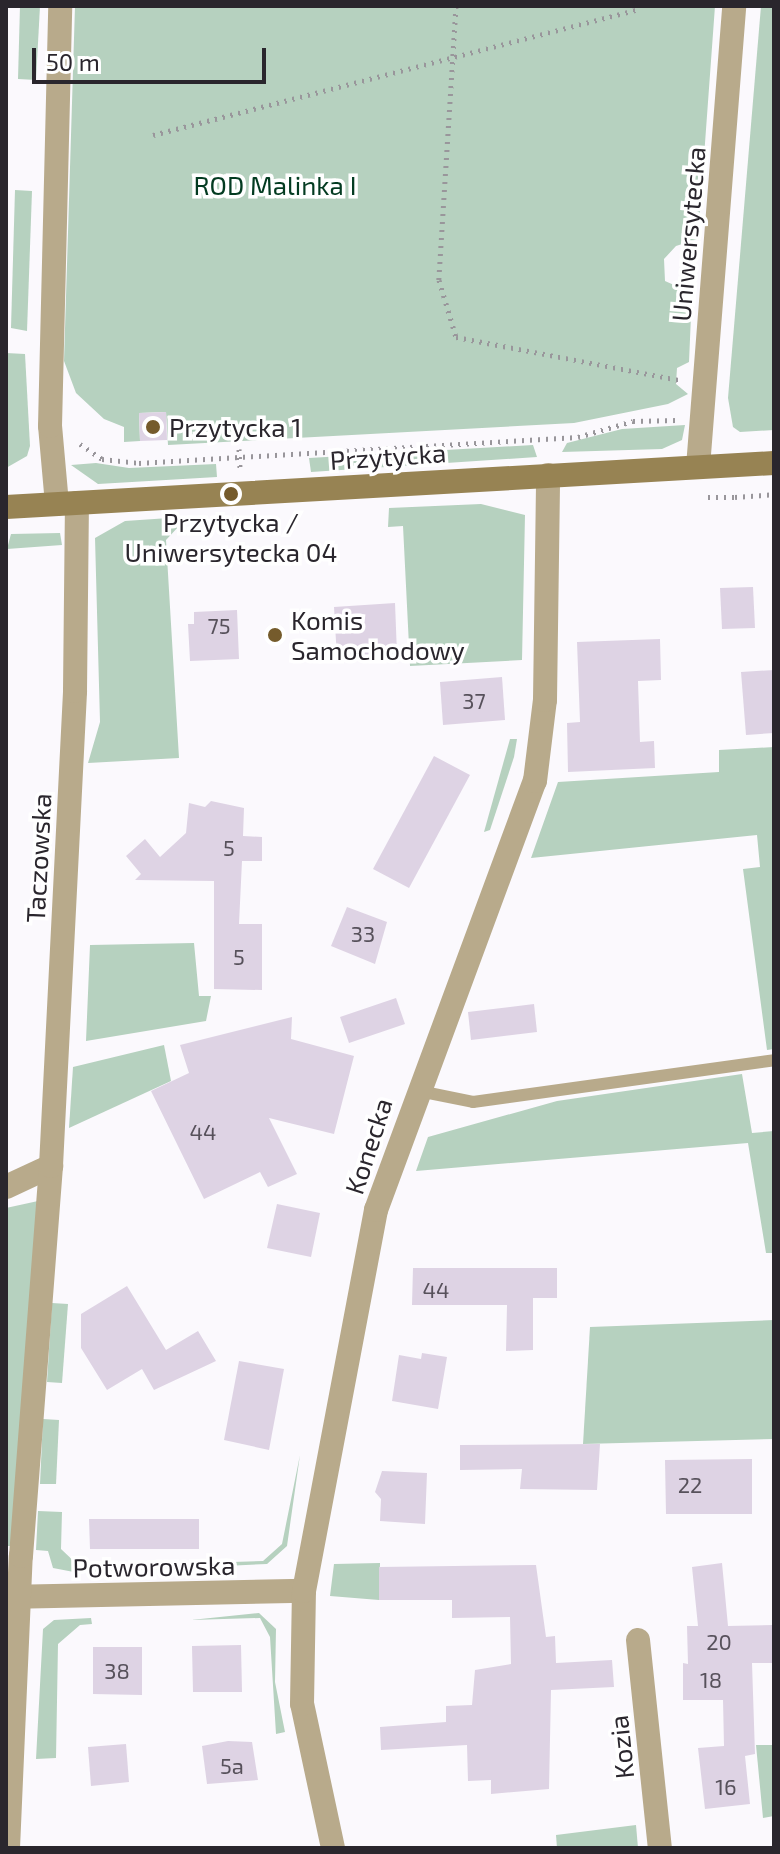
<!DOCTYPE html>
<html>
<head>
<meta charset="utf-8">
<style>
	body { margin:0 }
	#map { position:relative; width:780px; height:1854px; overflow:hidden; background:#fbf9fd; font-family:"Exo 2",sans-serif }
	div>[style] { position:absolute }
	.green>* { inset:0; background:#b6d1bf }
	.building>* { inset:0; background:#ded3e4 }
	.path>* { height:5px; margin-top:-2.5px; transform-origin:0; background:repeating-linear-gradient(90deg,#99969b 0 2px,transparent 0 8px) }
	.lane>* { height:12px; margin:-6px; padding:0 6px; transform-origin:6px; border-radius:6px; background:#b8aa8b }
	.street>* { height:24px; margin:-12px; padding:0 12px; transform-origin:12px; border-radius:12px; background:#b8aa8b }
	.secondary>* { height:24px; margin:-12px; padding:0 12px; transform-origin:12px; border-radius:12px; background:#978353 }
	.dots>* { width:22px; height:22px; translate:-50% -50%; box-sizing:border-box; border:4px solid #fff; border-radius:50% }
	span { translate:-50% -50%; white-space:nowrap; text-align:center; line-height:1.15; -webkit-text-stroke:7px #fff; paint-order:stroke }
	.number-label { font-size:22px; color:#57515b }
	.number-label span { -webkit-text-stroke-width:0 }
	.park-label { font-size:26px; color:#033b21 }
	.street-label { font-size:26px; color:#2a262d }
	.poi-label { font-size:26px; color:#2a262d }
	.left { translate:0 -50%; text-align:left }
	.frame { position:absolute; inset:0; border:8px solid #2a262d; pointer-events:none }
	.scale { position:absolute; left:32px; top:48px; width:234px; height:36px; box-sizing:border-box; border:4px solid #2a262d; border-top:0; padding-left:10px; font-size:24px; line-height:28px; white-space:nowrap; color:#2a262d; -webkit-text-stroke:6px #fff; paint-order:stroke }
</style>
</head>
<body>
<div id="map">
	<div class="green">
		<div style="clip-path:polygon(20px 6px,40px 6px,36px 80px,18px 79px)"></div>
		<div style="clip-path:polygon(75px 6px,715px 6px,698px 239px,676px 246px,664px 259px,665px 281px,692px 293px,689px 362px,677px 368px,676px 384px,688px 394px,668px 404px,574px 423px,168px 445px,166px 412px,139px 413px,140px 441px,124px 442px,124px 427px,104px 419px,76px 393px,64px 361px)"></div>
		<div style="clip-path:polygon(761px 6px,774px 6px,774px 430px,740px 432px,733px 427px,728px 398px)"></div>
		<div style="clip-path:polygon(15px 190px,32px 191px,27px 331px,11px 328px)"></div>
		<div style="clip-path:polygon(6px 353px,25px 354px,30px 446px,27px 456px,6px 468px)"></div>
		<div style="clip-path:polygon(685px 425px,682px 440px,662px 449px,562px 452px,567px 443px,622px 429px)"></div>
		<div style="clip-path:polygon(533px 445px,537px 457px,311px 472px,309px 458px)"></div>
		<div style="clip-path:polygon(96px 463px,129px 468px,216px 464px,217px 477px,98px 484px,71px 465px)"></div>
		<div style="clip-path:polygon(481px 504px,525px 515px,522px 660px,410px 666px,403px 526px,388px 527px,389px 508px)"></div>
		<div style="clip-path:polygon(169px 518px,180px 525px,166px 540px,179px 758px,88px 763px,100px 722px,95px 538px,125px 521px)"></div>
		<div style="clip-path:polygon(60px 533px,62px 545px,7px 549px,11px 534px)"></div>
		<div style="clip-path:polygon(510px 739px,517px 739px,514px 757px,490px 830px,484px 832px)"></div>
		<div style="clip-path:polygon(774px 747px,774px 1049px,767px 1050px,743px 869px,760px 867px,757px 835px,531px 858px,558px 782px,719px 772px,719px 750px)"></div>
		<div style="clip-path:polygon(194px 943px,199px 996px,211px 996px,206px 1021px,86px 1041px,90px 945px)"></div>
		<div style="clip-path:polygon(164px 1045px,171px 1081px,69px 1128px,73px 1067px)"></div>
		<div style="clip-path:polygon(742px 1074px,752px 1133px,774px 1131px,774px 1253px,766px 1253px,748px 1143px,416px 1171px,428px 1137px,557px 1101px)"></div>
		<div style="clip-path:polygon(38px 1201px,13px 1546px,6px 1546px,6px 1208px)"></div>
		<div style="clip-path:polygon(52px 1303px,68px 1304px,62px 1383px,47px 1382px)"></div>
		<div style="clip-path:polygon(774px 1320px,774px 1439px,583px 1444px,590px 1327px)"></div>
		<div style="clip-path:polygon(43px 1419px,59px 1420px,56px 1484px,40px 1484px)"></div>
		<div style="clip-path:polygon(300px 1455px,287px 1546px,267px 1564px,79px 1573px,53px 1568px,48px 1551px,36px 1550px,38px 1511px,62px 1512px,61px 1549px,80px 1567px,263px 1561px,282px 1544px)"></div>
		<div style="clip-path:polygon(380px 1563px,379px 1600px,330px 1596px,334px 1564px)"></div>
		<div style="clip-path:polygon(259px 1613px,276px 1629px,275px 1682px,285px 1732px,276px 1734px,270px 1637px,260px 1618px,191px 1620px)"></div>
		<div style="clip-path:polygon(91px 1618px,92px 1624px,80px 1625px,58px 1644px,56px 1758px,36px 1759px,43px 1629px,54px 1620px)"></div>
		<div style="clip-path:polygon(756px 1745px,774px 1745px,774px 1816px,763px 1818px)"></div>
		<div style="clip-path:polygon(636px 1825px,638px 1848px,557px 1848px,556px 1835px)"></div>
	</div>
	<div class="building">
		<div style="clip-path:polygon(166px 412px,167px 440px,140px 441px,139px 413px)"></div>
		<div style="clip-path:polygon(753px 587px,755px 628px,722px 629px,720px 588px)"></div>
		<div style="clip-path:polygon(395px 603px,397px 654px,337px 658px,334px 607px)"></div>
		<div style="clip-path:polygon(237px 610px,239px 659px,190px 661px,188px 624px,194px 624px,194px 612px)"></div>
		<div style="clip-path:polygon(660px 639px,661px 680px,638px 681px,640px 742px,654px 741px,655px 768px,568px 772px,567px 723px,580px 722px,577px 642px)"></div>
		<div style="clip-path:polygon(774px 670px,774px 733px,746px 735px,741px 672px)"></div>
		<div style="clip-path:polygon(502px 677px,505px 720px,443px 725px,440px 682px)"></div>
		<div style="clip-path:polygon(434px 756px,470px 775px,409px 888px,373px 869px)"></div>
		<div style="clip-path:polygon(211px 801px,244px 808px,243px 836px,262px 837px,262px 861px,242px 861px,239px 924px,262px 924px,262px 990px,214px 989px,214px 881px,135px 880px,141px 874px,126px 856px,145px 839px,160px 857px,186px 833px,189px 803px,205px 807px)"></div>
		<div style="clip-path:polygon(347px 907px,387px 922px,375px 964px,331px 946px)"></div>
		<div style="clip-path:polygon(396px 998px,405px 1024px,349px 1043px,340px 1017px)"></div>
		<div style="clip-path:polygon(534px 1004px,537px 1032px,471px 1040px,468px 1012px)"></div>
		<div style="clip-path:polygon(292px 1017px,291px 1039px,354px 1056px,334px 1134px,269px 1118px,297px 1174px,268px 1187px,260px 1172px,204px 1199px,151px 1091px,189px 1073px,180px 1045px)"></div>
		<div style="clip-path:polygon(277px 1204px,320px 1213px,311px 1257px,267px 1248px)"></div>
		<div style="clip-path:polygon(413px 1268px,557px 1268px,557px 1298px,533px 1298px,533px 1350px,506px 1351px,507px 1305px,412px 1305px)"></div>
		<div style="clip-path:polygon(127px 1286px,166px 1350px,198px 1331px,216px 1361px,154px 1390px,142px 1369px,107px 1390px,81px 1348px,81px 1314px)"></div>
		<div style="clip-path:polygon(422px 1353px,447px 1357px,438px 1409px,392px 1401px,399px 1355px,421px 1359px)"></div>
		<div style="clip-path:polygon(239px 1361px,284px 1369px,269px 1450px,224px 1440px)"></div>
		<div style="clip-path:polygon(600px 1444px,597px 1490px,520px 1489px,522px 1469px,460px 1470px,460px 1445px)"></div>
		<div style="clip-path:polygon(752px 1459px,752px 1514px,666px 1514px,665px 1460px)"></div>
		<div style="clip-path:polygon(382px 1471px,427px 1473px,425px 1524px,380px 1521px,381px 1499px,375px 1492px)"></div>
		<div style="clip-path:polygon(89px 1519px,199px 1519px,199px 1549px,90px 1549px)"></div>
		<div style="clip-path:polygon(722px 1563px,728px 1626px,773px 1625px,774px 1663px,752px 1663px,755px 1754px,745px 1756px,750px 1804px,705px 1809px,698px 1748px,724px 1746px,723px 1700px,683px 1700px,683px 1663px,688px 1664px,687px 1626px,698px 1626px,692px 1567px)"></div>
		<div style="clip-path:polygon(536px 1565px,546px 1637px,555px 1636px,556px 1663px,612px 1660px,614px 1687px,551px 1690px,549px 1789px,491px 1794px,491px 1780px,468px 1781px,467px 1745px,381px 1750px,380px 1727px,446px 1722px,446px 1706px,472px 1705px,475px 1670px,511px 1664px,510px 1617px,452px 1618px,452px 1600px,379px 1600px,379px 1567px)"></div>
		<div style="clip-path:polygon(241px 1645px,242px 1692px,193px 1692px,192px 1646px)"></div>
		<div style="clip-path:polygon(93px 1647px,142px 1647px,142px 1695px,93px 1694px)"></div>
		<div style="clip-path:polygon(228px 1741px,252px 1742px,258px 1780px,207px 1784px,202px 1746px)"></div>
		<div style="clip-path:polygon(126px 1744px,129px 1782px,91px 1786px,88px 1747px)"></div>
	</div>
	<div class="path">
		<div style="left:456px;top:6px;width:275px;rotate:93.6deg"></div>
		<div style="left:439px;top:280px;width:59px;rotate:73.4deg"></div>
		<div style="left:456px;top:337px;width:228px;rotate:10.9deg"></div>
		<div style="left:153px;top:135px;width:502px;rotate:-14.53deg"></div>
		<div style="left:80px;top:444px;width:27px;rotate:34deg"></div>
		<div style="left:102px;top:459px;width:37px;rotate:6deg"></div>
		<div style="left:139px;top:463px;width:440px;rotate:-3.4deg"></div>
		<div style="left:578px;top:437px;width:57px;rotate:-16.2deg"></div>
		<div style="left:633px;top:421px;width:44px;rotate:-1.3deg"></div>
		<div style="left:239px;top:449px;width:20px;rotate:87deg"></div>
		<div style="left:708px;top:497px;width:27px"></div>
		<div style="left:735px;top:497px;width:39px;rotate:-4deg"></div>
	</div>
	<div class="lane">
		<div style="left:419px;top:1091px;width:55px;rotate:11.5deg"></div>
		<div style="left:473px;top:1102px;width:304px;rotate:-7.9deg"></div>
	</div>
	<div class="street">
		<div style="left:698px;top:467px;width:462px;rotate:-85.5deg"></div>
		<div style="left:57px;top:504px;width:78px;rotate:-95.1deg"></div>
		<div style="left:50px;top:426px;width:420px;rotate:-88.6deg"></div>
		<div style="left:6px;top:1187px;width:50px;rotate:-25deg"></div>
		<div style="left:6px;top:1597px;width:298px;rotate:-1.2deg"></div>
		<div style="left:638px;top:1640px;width:209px;rotate:84deg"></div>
		<div style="left:8px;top:1848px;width:292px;rotate:-87.5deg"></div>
		<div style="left:21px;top:1556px;width:391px;rotate:-85.6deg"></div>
		<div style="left:51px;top:1166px;width:476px;rotate:-87.1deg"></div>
		<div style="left:75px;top:691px;width:188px;rotate:-89.4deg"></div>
		<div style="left:333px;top:1848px;width:147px;rotate:-102.1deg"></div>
		<div style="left:302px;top:1704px;width:113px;rotate:-89deg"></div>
		<div style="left:304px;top:1591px;width:388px;rotate:-79.3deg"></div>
		<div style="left:376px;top:1210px;width:458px;rotate:-69.7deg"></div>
		<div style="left:535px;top:781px;width:82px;rotate:-83deg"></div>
		<div style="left:545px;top:700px;width:225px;rotate:-89.2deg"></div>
	</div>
	<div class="secondary">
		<div style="left:6px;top:507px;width:769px;rotate:-3.28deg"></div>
	</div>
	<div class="dots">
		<div style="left:153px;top:427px;background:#755b2c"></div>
		<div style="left:231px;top:494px;background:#755b2c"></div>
		<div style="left:275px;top:635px;background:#755b2c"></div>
	</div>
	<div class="number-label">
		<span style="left:219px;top:626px">75</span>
		<span style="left:474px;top:701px">37</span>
		<span style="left:229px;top:848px">5</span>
		<span style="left:363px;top:934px">33</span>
		<span style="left:239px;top:957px">5</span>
		<span style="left:203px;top:1132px">44</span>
		<span style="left:436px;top:1290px">44</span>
		<span style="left:690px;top:1485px">22</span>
		<span style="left:719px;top:1642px">20</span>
		<span style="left:117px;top:1671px">38</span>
		<span style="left:711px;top:1680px">18</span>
		<span style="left:232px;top:1766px">5a</span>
		<span style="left:726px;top:1787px">16</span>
	</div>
	<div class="park-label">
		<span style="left:275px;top:185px">ROD Malinka I</span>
	</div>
	<div class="street-label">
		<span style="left:688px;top:234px;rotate:-85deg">Uniwersytecka</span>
		<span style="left:388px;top:456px;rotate:-4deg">Przytycka</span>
		<span style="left:38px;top:858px;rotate:-87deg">Taczowska</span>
		<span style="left:368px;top:1146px;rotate:-72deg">Konecka</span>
		<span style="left:154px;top:1566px;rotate:-1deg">Potworowska</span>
		<span style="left:621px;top:1747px;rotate:-96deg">Kozia</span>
	</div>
	<div class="poi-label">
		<span class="left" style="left:169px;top:427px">Przytycka 1</span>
		<span style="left:231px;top:537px">Przytycka /<br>Uniwersytecka 04</span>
		<span class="left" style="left:291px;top:635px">Komis<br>Samochodowy</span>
	</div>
	<div class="frame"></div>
	<div class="scale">50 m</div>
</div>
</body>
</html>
